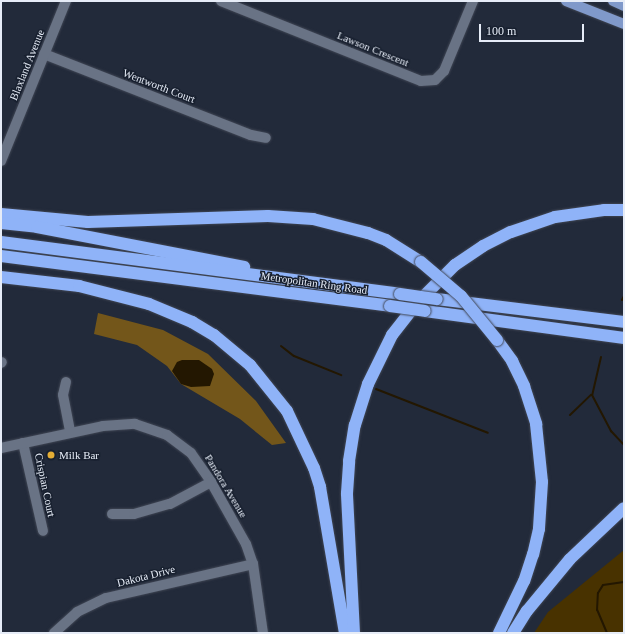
<!DOCTYPE html>
<html>
<head>
<meta charset="utf-8">
<style>
	body { margin:0 }
	#map { position:relative; width:625px; height:634px; overflow:hidden; background:#222a3a; font-family:"Times New Roman",serif }
	div>[style] { position:absolute }
	.green>* { inset:0; background:#483200 }
	.forest>* { inset:0; background:#73561a }
	.water>* { inset:0; background:#231701 }
	.stream>* { height:2px; margin:-1px; padding:0 1px; transform-origin:1px; border-radius:1px; background:#231701 }
	.roads { filter:drop-shadow(0 0 1px #404654) drop-shadow(0 0 1px #404654) }
	.minor>* { height:10px; margin:-5px; padding:0 5px; transform-origin:5px; border-radius:5px; background:#697385 }
	.major>* { height:10px; margin:-5px; padding:0 5px; transform-origin:5px; border-radius:5px; background:#8099ca }
	.highway>* { height:12px; margin:-6px; padding:0 6px; transform-origin:6px; border-radius:6px; background:#8fb3f8 }
	.bridges { filter:drop-shadow(0 0 1px #404654) drop-shadow(0 0 1px #404654) }
	.highway-bridge>* { height:12px; margin:-6px; padding:0 6px; transform-origin:6px; border-radius:6px; background:#8fb3f8 }
	.dots>* { width:11px; height:11px; translate:-50% -50%; box-sizing:border-box; border:2px solid #18202f; border-radius:50% }
	span { translate:-50% -50%; white-space:nowrap; text-align:center; line-height:1.15; -webkit-text-stroke:3px #18202f; paint-order:stroke }
	.street-label { font-size:11px; color:#e6ecf7 }
	.poi-label { font-size:11px; color:#e6ecf7 }
	.left { translate:0 -50%; text-align:left }
	.frame { position:absolute; inset:0; border:2px solid #e6ecf7; pointer-events:none }
	.scale { position:absolute; left:479px; top:24px; width:105px; height:18px; box-sizing:border-box; border:2px solid #e6ecf7; border-top:0; padding-left:5px; font-size:12px; line-height:14px; white-space:nowrap; color:#e6ecf7; -webkit-text-stroke:3px #18202f; paint-order:stroke }
</style>
</head>
<body>
<div id="map">
	<div class="green">
		<div style="clip-path:polygon(624px 550px,624px 633px,534px 633px,548px 612px)"></div>
	</div>
	<div class="forest">
		<div style="clip-path:polygon(98px 313px,163px 330px,208px 354px,256px 401px,286px 443px,272px 445px,240px 419px,181px 384px,167px 366px,137px 345px,94px 334px)"></div>
	</div>
	<div class="water">
		<div style="clip-path:polygon(182px 360px,199px 360px,212px 369px,214px 374px,210px 386px,191px 387px,181px 384px,172px 371px,177px 362px)"></div>
	</div>
	<div class="stream">
		<div style="left:622px;top:300px;width:4px;rotate:-63deg"></div>
		<div style="left:281px;top:346px;width:16px;rotate:38deg"></div>
		<div style="left:294px;top:356px;width:51px;rotate:22deg"></div>
		<div style="left:601px;top:357px;width:39px;rotate:103deg"></div>
		<div style="left:592px;top:395px;width:41px;rotate:62.2deg"></div>
		<div style="left:611px;top:431px;width:19px;rotate:47deg"></div>
		<div style="left:376px;top:389px;width:120px;rotate:21.4deg"></div>
		<div style="left:570px;top:415px;width:29px;rotate:-44deg"></div>
		<div style="left:607px;top:633px;width:25px;rotate:-113deg"></div>
		<div style="left:597px;top:610px;width:17px;rotate:-87deg"></div>
		<div style="left:598px;top:593px;width:9px;rotate:-58deg"></div>
		<div style="left:603px;top:585px;width:21px;rotate:-8deg"></div>
	</div>
	<div class="roads">
		<div class="minor">
			<div style="left:221px;top:1px;width:215px;rotate:21.8deg"></div>
			<div style="left:421px;top:81px;width:14px;rotate:-4deg"></div>
			<div style="left:435px;top:80px;width:13px;rotate:-45deg"></div>
			<div style="left:444px;top:71px;width:76px;rotate:-67.5deg"></div>
			<div style="left:44px;top:54px;width:222px;rotate:21.4deg"></div>
			<div style="left:251px;top:135px;width:15px;rotate:11deg"></div>
			<div style="left:1px;top:161px;width:173px;rotate:-67.9deg"></div>
			<div style="left:1px;top:363px;width:1px;rotate:-45deg"></div>
			<div style="left:66px;top:382px;width:13px;rotate:103deg"></div>
			<div style="left:63px;top:395px;width:38px;rotate:79deg"></div>
			<div style="left:23px;top:443px;width:90px;rotate:77.2deg"></div>
			<div style="left:1px;top:448px;width:104px;rotate:-12.2deg"></div>
			<div style="left:103px;top:426px;width:32px;rotate:-4deg"></div>
			<div style="left:135px;top:424px;width:34px;rotate:19deg"></div>
			<div style="left:167px;top:435px;width:30px;rotate:37deg"></div>
			<div style="left:191px;top:453px;width:35px;rotate:55deg"></div>
			<div style="left:211px;top:482px;width:71px;rotate:60.6deg"></div>
			<div style="left:246px;top:544px;width:21px;rotate:71deg"></div>
			<div style="left:253px;top:564px;width:70px;rotate:81.8deg"></div>
			<div style="left:112px;top:514px;width:22px"></div>
			<div style="left:134px;top:514px;width:37px;rotate:-16deg"></div>
			<div style="left:170px;top:504px;width:47px;rotate:-28.2deg"></div>
			<div style="left:54px;top:633px;width:31px;rotate:-42deg"></div>
			<div style="left:77px;top:612px;width:32px;rotate:-26deg"></div>
			<div style="left:106px;top:598px;width:151px;rotate:-13deg"></div>
		</div>
		<div class="major">
			<div style="left:566px;top:1px;width:62px;rotate:21.6deg"></div>
			<div style="left:613px;top:1px;width:12px;rotate:24deg"></div>
		</div>
		<div class="highway">
			<div style="left:1px;top:214px;width:87px;rotate:5.3deg"></div>
			<div style="left:88px;top:222px;width:180px;rotate:-1.9deg"></div>
			<div style="left:268px;top:216px;width:45px;rotate:3.8deg"></div>
			<div style="left:313px;top:219px;width:57px;rotate:14.3deg"></div>
			<div style="left:368px;top:233px;width:19px;rotate:21deg"></div>
			<div style="left:386px;top:240px;width:41px;rotate:32.2deg"></div>
			<div style="left:1px;top:223px;width:36px;rotate:6deg"></div>
			<div style="left:37px;top:227px;width:211px;rotate:10.9deg"></div>
			<div style="left:1px;top:242px;width:402px;rotate:7.4deg"></div>
			<div style="left:1px;top:256px;width:392px;rotate:7.3deg"></div>
			<div style="left:1px;top:277px;width:79px;rotate:6.6deg"></div>
			<div style="left:79px;top:286px;width:72px;rotate:14.4deg"></div>
			<div style="left:149px;top:304px;width:47px;rotate:22.7deg"></div>
			<div style="left:192px;top:322px;width:26px;rotate:31deg"></div>
			<div style="left:214px;top:335px;width:47px;rotate:39.8deg"></div>
			<div style="left:250px;top:365px;width:59px;rotate:51.2deg"></div>
			<div style="left:287px;top:411px;width:63px;rotate:64.7deg"></div>
			<div style="left:314px;top:468px;width:20px;rotate:72deg"></div>
			<div style="left:320px;top:487px;width:148px;rotate:80.3deg"></div>
			<div style="left:437px;top:299px;width:188px;rotate:7deg"></div>
			<div style="left:425px;top:311px;width:201px;rotate:7.7deg"></div>
			<div style="left:497px;top:340px;width:26px;rotate:54deg"></div>
			<div style="left:512px;top:361px;width:28px;rotate:64deg"></div>
			<div style="left:524px;top:386px;width:40px;rotate:72deg"></div>
			<div style="left:536px;top:424px;width:58px;rotate:84.1deg"></div>
			<div style="left:542px;top:482px;width:47px;rotate:93.7deg"></div>
			<div style="left:539px;top:529px;width:26px;rotate:103deg"></div>
			<div style="left:533px;top:554px;width:28px;rotate:108deg"></div>
			<div style="left:524px;top:581px;width:58px;rotate:115.7deg"></div>
			<div style="left:354px;top:633px;width:140px;rotate:-92.9deg"></div>
			<div style="left:347px;top:493px;width:32px;rotate:-86deg"></div>
			<div style="left:349px;top:461px;width:36px;rotate:-81deg"></div>
			<div style="left:355px;top:425px;width:43px;rotate:-72.4deg"></div>
			<div style="left:368px;top:384px;width:55px;rotate:-63.9deg"></div>
			<div style="left:392px;top:335px;width:41px;rotate:-52deg"></div>
			<div style="left:417px;top:303px;width:54px;rotate:-45deg"></div>
			<div style="left:455px;top:265px;width:34px;rotate:-34deg"></div>
			<div style="left:483px;top:246px;width:31px;rotate:-27deg"></div>
			<div style="left:511px;top:232px;width:46px;rotate:-18.8deg"></div>
			<div style="left:555px;top:217px;width:49px;rotate:-8.1deg"></div>
			<div style="left:604px;top:210px;width:20px"></div>
			<div style="left:513px;top:633px;width:26px;rotate:-58deg"></div>
			<div style="left:527px;top:611px;width:67px;rotate:-50.4deg"></div>
			<div style="left:570px;top:559px;width:74px;rotate:-43.4deg"></div>
		</div>
	</div>
	<div class="bridges">
		<div class="highway-bridge">
			<div style="left:421px;top:262px;width:52px;rotate:40.4deg"></div>
			<div style="left:461px;top:296px;width:57px;rotate:50.7deg"></div>
			<div style="left:400px;top:294px;width:37px;rotate:8deg"></div>
			<div style="left:390px;top:306px;width:35px;rotate:8deg"></div>
		</div>
	</div>
	<div class="dots">
		<div style="left:51px;top:455px;background:#e4ad35"></div>
	</div>
	<div class="street-label">
		<span style="left:373px;top:49px;rotate:22deg">Lawson Crescent</span>
		<span style="left:27px;top:65px;rotate:-68deg">Blaxland Avenue</span>
		<span style="left:159px;top:86px;rotate:21deg">Wentworth Court</span>
		<span style="left:314px;top:283px;rotate:8deg">Metropolitan Ring Road</span>
		<span style="left:45px;top:485px;rotate:78deg">Crispian Court</span>
		<span style="left:226px;top:486px;rotate:59deg">Pandora Avenue</span>
		<span style="left:146px;top:576px;rotate:-14deg">Dakota Drive</span>
	</div>
	<div class="poi-label">
		<span class="left" style="left:59px;top:455px">Milk Bar</span>
	</div>
	<div class="frame"></div>
	<div class="scale">100 m</div>
</div>
</body>
</html>
